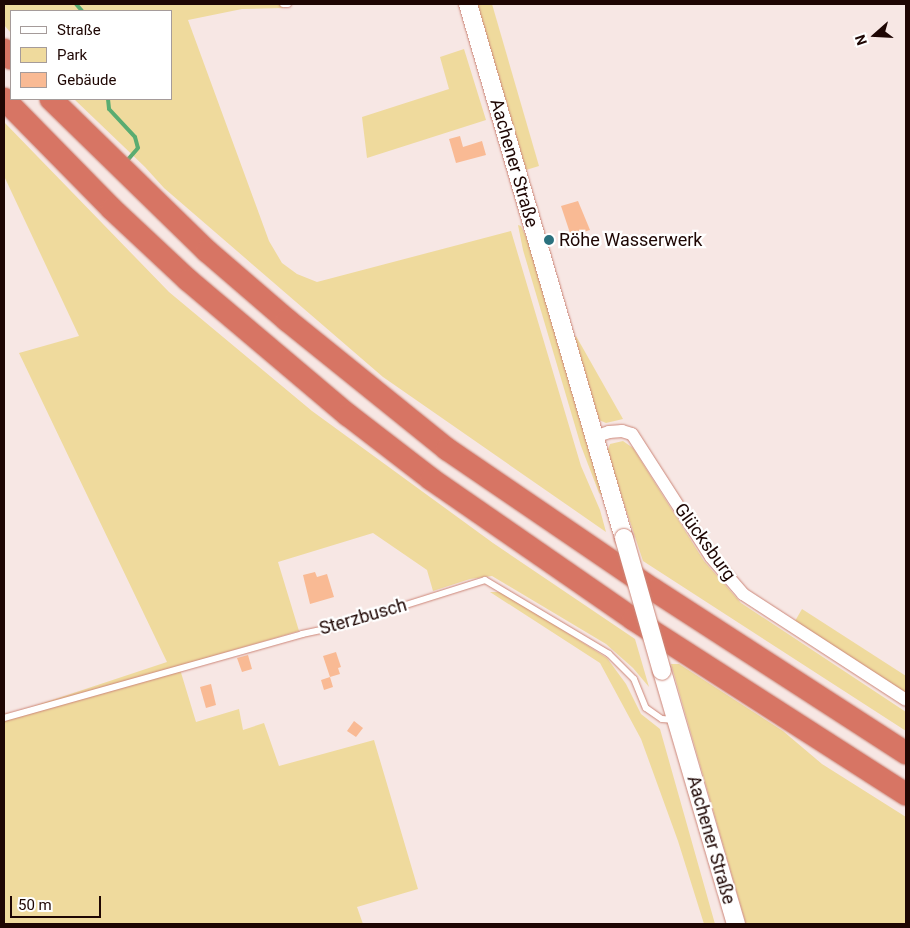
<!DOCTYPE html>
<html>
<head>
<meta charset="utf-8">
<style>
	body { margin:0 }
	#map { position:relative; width:910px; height:928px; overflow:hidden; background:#f7e7e4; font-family:Roboto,sans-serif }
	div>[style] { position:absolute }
	.green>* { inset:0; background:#efda9d }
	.stream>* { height:4px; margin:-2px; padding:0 2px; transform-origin:2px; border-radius:2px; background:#5aac71 }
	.building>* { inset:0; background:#f9ba94 }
	.roads { filter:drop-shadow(0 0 1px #cc8678) drop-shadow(0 0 1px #cc8678) }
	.lane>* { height:6px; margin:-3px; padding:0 3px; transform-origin:3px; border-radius:3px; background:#fff }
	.street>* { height:12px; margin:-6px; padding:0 6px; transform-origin:6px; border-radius:6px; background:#fff }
	.secondary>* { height:18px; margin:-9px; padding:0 9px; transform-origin:9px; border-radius:9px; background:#fff }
	.highway>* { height:22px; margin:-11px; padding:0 11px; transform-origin:11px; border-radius:11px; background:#d77564 }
	.bridges { filter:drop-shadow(0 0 1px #cc8678) drop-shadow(0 0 1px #cc8678) }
	.secondary-bridge>* { height:18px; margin:-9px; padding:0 9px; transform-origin:9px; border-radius:9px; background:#fff }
	.dots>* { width:14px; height:14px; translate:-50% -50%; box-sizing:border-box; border:2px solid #fff; border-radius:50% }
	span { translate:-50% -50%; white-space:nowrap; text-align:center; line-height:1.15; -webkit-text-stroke:4.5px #fff; paint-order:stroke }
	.street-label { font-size:18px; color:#1e0603 }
	.poi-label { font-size:18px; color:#1e0603 }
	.left { translate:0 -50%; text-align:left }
	.frame { position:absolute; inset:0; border:5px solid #1e0603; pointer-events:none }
	.legend { position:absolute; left:10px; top:10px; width:162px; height:90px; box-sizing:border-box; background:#fff; border:1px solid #a59b9a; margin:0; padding:6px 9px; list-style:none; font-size:15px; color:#1e0603 }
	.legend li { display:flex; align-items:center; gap:10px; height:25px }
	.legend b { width:25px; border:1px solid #a59b9a }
	.north { position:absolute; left:850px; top:10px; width:50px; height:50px; -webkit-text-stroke:4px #fff; paint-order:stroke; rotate:251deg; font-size:14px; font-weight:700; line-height:20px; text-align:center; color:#1e0603 }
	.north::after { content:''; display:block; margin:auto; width:18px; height:22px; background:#1e0603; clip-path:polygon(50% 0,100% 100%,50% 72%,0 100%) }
	.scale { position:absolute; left:10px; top:896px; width:91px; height:22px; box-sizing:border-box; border:2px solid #1e0603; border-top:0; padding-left:6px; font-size:15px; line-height:18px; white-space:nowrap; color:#1e0603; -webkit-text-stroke:4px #fff; paint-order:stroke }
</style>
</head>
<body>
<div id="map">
	<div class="green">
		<div style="clip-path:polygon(4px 4px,281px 4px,283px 8px,242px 9px,188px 20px,269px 241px,282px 263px,297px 274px,317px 282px,511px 231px,581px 466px,600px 510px,606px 532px,383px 377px,164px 188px,145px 167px,74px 99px,171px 99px,171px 11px,11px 11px,11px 33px,4px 25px)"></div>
		<div style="clip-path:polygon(477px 4px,492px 4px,539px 166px,526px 170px)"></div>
		<div style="clip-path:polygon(464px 49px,486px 120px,367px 158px,362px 117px,449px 89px,440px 57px)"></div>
		<div style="clip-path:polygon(4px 122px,169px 292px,312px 411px,493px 543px,635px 639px,649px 687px,633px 668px,606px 644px,492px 576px,470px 579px,433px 591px,427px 570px,373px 533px,278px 562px,299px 631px,179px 666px,196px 722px,239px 709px,243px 730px,264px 723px,279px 766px,374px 740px,418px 889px,357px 907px,363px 924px,4px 924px,4px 716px,167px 662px,19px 353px,79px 336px,4px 176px)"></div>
		<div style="clip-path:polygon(518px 225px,521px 226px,531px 247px,603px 496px,599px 493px,581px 446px,523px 250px)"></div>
		<div style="clip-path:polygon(576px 336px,623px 419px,606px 423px,599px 420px,574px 340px)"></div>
		<div style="clip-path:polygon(623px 441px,633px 448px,704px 561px,741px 603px,906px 712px,906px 731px,643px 561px,607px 452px,610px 444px)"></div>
		<div style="clip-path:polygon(490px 592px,503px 592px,607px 658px,626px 684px,641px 714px,660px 729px,715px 924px,704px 924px,678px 841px,641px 739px,600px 663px)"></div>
		<div style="clip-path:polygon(802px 609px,906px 676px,906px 693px,795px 621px)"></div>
		<div style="clip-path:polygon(671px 664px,679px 664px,783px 731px,822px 764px,906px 817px,906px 924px,746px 924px)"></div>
	</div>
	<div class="stream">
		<div style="left:76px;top:4px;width:9px;rotate:49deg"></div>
		<div style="left:108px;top:99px;width:10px;rotate:84deg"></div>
		<div style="left:109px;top:109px;width:38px;rotate:47deg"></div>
		<div style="left:135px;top:137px;width:11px;rotate:75deg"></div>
		<div style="left:138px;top:148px;width:18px;rotate:131deg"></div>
	</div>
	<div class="building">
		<div style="clip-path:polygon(460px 136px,463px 147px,482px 141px,486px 155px,456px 163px,449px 139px)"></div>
		<div style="clip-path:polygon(578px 201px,590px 230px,571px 236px,561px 206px)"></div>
		<div style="clip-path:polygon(315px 572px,317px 577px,327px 574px,334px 597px,310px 604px,303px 575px)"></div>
		<div style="clip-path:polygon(336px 652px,341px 667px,338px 668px,340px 674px,330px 677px,333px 687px,324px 690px,321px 680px,330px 677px,323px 656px)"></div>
		<div style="clip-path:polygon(248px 655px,252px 669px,242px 672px,237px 658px)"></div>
		<div style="clip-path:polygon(211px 684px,216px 705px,206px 708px,200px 687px)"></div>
		<div style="clip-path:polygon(354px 721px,363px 728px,356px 737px,347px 731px)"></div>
	</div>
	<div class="roads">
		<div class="lane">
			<div style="left:283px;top:4px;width:5px"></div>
			<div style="left:4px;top:718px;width:310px;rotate:-15.7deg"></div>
			<div style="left:302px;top:634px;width:35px;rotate:-12deg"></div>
			<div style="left:336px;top:627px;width:156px;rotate:-17.5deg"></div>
			<div style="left:485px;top:580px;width:144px;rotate:30.8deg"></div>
			<div style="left:609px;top:654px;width:35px;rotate:45deg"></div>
			<div style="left:634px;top:679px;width:31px;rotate:68deg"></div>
			<div style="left:646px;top:708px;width:19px;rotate:35deg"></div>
			<div style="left:662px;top:719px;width:13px;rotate:4deg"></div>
		</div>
		<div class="street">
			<div style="left:594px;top:437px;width:16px;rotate:-18deg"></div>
			<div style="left:609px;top:432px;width:13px;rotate:-4deg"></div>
			<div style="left:622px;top:431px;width:10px;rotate:17deg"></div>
			<div style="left:632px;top:434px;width:146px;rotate:57.3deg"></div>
			<div style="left:711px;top:557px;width:49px;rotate:49.1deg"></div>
			<div style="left:743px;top:594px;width:194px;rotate:33deg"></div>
		</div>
		<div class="secondary">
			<div style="left:468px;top:4px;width:556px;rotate:73.72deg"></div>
			<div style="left:662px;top:671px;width:264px;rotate:73.7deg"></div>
		</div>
		<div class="highway">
			<div style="left:4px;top:50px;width:11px;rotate:49deg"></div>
			<div style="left:4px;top:99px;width:154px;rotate:45.5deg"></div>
			<div style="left:112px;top:209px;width:104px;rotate:43.1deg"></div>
			<div style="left:188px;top:280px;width:209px;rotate:40.2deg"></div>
			<div style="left:348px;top:415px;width:105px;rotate:37.6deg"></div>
			<div style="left:431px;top:479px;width:246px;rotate:34.7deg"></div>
			<div style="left:633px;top:619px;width:324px;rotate:32.7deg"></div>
			<div style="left:51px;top:99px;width:218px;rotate:44.3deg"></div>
			<div style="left:207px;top:251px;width:106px;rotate:40.8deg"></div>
			<div style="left:287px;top:320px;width:206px;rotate:38.9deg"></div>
			<div style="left:447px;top:449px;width:250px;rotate:34.3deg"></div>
			<div style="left:654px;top:590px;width:300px;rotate:32.9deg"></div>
		</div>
	</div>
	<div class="bridges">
		<div class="secondary-bridge">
			<div style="left:624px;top:538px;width:138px;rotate:74.1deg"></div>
		</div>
	</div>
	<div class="dots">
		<div style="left:549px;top:240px;background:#2a717e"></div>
	</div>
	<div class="street-label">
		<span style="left:514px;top:163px;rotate:74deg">Aachener Straße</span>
		<span style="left:705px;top:542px;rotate:54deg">Glücksburg</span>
		<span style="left:363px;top:617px;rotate:-16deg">Sterzbusch</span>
		<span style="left:711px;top:840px;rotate:74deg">Aachener Straße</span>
	</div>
	<div class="poi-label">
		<span class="left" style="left:559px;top:240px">Röhe Wasserwerk</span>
	</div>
	<div class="frame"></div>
	<ul class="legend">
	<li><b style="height:6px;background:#fff"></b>Straße</li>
	<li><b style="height:14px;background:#efda9d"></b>Park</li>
	<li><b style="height:14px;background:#f9ba94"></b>Gebäude</li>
	</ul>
	<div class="north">N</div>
	<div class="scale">50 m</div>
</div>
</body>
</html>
